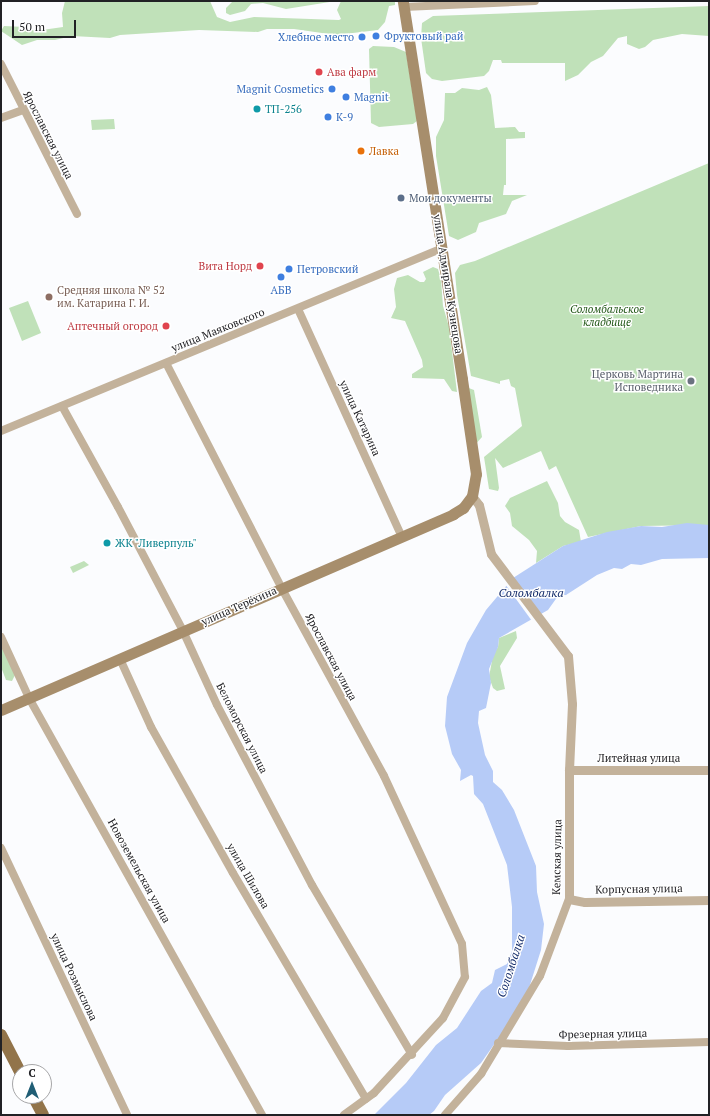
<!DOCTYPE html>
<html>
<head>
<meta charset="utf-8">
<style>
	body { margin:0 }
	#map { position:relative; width:710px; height:1116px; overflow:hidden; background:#fbfcfe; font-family:"PT Serif",serif }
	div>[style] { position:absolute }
	.green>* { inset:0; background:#c0e1b9 }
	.water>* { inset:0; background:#b6cbf7 }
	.pier>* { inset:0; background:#fbfcfe }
	.minor>* { height:8px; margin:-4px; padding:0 4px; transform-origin:4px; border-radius:4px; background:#c3b29b }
	.tertiary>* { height:9px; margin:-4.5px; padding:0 4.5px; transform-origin:4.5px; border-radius:4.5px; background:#c3b29b }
	.secondary>* { height:11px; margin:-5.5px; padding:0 5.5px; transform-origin:5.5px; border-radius:5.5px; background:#a78e6c }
	.primary>* { height:12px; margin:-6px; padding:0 6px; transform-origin:6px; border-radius:6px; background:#92744a }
	.dots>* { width:11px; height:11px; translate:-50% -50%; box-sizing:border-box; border:2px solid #fff; border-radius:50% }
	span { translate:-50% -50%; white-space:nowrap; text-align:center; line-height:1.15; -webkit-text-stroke:3px #fff; paint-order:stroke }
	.shop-label { font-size:11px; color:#366cbe }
	.left { translate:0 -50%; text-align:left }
	.right { translate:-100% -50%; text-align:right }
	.health-label { font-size:11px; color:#be3a42 }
	.culture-label { font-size:11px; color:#0d838f }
	.street-label { font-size:11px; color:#212125 }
	.food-label { font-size:11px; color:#c56008 }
	.service-label { font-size:11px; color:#4e5e75 }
	.education-label { font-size:11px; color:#785e54 }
	.park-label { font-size:11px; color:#1f5514; font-style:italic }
	.worship-label { font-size:11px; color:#5b616d }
	.water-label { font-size:12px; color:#152d6b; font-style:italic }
	.frame { position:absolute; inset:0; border:2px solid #212125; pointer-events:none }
	.north { position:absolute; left:12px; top:1064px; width:40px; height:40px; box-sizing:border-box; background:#fff; border:1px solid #a6a6a8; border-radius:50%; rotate:0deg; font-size:11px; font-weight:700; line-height:16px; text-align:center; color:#212125 }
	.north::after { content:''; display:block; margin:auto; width:14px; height:18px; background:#215e75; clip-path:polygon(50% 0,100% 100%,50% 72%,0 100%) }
	.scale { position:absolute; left:12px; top:20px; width:64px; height:18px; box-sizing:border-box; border:2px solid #212125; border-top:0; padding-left:5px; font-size:12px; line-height:14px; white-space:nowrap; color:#212125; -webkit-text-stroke:3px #fff; paint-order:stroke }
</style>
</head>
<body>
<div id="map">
	<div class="green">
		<div style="clip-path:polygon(65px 1px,210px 1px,217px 17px,230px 22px,254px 17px,339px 20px,341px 19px,337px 10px,341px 1px,395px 1px,395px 5px,389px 6px,385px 22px,378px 30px,336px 35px,294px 29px,267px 29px,258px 32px,199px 30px,120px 35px,110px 38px,72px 36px,55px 40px,37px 40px,22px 45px,1px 31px,4px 26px,25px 27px,35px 31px,63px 27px,62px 13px)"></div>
		<div style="clip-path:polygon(233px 1px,336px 1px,286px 9px,263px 3px,251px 4px,245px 11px,230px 15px,226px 13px,226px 8px)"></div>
		<div style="clip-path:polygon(709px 6px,709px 36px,682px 34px,653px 40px,645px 47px,639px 49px,627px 44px,627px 36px,618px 38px,603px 56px,591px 62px,578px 75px,565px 81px,565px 63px,502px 63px,501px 60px,493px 60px,489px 71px,484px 76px,442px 81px,432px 79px,426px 73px,421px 38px,422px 23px,433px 16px)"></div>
		<div style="clip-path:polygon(373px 46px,394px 47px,406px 52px,417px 121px,413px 124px,379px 127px,371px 123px,369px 49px)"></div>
		<div style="clip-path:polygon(487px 87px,491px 95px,495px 128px,515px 127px,519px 132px,525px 132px,525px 138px,506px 139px,506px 185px,504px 185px,503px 195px,527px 195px,512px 201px,506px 214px,479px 223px,476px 232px,458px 240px,449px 236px,436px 156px,436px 137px,444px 120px,445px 93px,455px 93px,462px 88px,479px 90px)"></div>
		<div style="clip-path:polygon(114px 119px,115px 129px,92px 130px,91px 120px)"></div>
		<div style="clip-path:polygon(709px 163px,709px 525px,641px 526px,588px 537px,556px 466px,549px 470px,541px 451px,503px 468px,495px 458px,499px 488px,498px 491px,489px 489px,484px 457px,522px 426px,515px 388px,511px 386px,509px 379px,500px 381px,500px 384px,471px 376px,457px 295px,455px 273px,460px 265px,475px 261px)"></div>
		<div style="clip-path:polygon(433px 267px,438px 269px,441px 280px,443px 306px,449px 327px,457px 392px,452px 391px,444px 379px,412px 378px,412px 374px,423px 367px,422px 360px,405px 321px,391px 318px,396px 307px,394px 289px,397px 278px,408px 275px,420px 282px,424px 282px,426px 279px,423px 272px)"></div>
		<div style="clip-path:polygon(28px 301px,41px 333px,22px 341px,9px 308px)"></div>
		<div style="clip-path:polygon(466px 387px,474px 390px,482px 437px,474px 446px)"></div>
		<div style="clip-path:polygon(547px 481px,558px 503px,560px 516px,565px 522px,579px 530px,581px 542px,563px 546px,536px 563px,537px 551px,529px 540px,512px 526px,510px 513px,505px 506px,510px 498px)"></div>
		<div style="clip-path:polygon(84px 561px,89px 565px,73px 573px,70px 567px)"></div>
		<div style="clip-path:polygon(516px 631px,517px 638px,500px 666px,505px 689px,497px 691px,493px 688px,489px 677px,493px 655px,498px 647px,499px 638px)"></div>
		<div style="clip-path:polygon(1px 644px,15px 675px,12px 681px,6px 680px,1px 667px)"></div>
	</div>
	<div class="water">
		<div style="clip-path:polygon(687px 523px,709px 525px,709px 558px,662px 559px,641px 565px,631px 564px,622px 569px,614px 568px,597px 575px,566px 595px,558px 596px,548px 610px,499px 638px,498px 647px,489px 669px,491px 683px,486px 708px,479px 711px,478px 723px,485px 755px,493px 771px,493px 782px,502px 790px,514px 810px,536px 866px,537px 892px,544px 924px,541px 950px,529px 988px,500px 1036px,481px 1063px,445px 1095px,434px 1111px,429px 1115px,374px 1115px,406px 1083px,436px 1045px,457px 1028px,481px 991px,492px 983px,495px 970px,507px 964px,512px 951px,512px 907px,507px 865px,483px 804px,474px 794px,473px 776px,471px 775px,460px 781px,461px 770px,452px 754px,445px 726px,447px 697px,467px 643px,486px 610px,513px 578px,563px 546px,607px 532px,641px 526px,662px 527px)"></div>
	</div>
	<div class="pier">
		<div style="clip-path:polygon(511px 577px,538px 618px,532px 621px,505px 584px)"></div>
	</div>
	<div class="minor">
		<div style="left:404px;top:7px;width:131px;rotate:-2.6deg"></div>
		<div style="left:1px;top:64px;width:168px;rotate:63.1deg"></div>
		<div style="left:1px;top:118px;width:23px;rotate:-20deg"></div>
		<div style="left:298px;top:309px;width:251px;rotate:65.5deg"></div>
		<div style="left:166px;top:363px;width:252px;rotate:62.8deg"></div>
		<div style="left:281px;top:587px;width:215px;rotate:61.4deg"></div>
		<div style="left:384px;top:776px;width:185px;rotate:65.1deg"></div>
		<div style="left:462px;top:944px;width:33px;rotate:85deg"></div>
		<div style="left:465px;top:977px;width:47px;rotate:118.2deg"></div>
		<div style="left:443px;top:1018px;width:102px;rotate:132.6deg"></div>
		<div style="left:374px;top:1093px;width:37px;rotate:144deg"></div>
		<div style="left:62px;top:406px;width:115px;rotate:61deg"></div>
		<div style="left:118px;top:507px;width:140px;rotate:62.3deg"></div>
		<div style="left:183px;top:631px;width:81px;rotate:65.3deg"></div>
		<div style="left:217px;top:705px;width:204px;rotate:62.2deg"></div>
		<div style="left:312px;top:885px;width:197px;rotate:59.5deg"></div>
		<div style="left:1px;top:431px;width:477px;rotate:-22.5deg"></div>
		<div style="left:1px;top:637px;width:67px;rotate:65.3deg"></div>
		<div style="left:29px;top:698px;width:478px;rotate:60.8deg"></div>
		<div style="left:120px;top:659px;width:75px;rotate:65.5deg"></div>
		<div style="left:151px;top:727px;width:167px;rotate:60.7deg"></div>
		<div style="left:233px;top:873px;width:262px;rotate:59.5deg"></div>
		<div style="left:1px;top:848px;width:295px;rotate:64.7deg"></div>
		<div style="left:498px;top:1043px;width:70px;rotate:2.5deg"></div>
		<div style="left:568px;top:1046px;width:141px;rotate:-1.6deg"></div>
		<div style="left:445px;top:1115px;width:55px;rotate:-48.7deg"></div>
		<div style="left:481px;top:1074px;width:114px;rotate:-59deg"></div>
		<div style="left:540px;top:976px;width:82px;rotate:-69.4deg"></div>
	</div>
	<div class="tertiary">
		<div style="left:472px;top:496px;width:11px;rotate:52deg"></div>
		<div style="left:479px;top:505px;width:50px;rotate:76.2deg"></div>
		<div style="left:491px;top:554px;width:128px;rotate:53deg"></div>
		<div style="left:568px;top:656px;width:48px;rotate:85.2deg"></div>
		<div style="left:572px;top:704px;width:66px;rotate:92.6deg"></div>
		<div style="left:569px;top:770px;width:129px;rotate:90deg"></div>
		<div style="left:569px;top:899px;width:16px;rotate:11deg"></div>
		<div style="left:585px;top:902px;width:124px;rotate:-0.9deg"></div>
		<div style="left:569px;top:770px;width:140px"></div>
	</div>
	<div class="secondary">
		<div style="left:1px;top:710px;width:493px;rotate:-23.4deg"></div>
		<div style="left:453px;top:514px;width:12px;rotate:-31deg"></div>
		<div style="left:463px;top:508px;width:15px;rotate:-53deg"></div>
		<div style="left:472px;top:496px;width:22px;rotate:-80deg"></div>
		<div style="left:476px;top:474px;width:96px;rotate:-98.4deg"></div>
		<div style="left:462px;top:379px;width:383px;rotate:-98.9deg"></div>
	</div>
	<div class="primary">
		<div style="left:1px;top:1035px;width:42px;rotate:62.8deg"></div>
		<div style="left:33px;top:1096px;width:21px;rotate:62deg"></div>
	</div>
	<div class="dots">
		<div style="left:376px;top:36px;background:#3f7fe0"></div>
		<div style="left:362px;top:37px;background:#3f7fe0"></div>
		<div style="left:319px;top:72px;background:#e0444e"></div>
		<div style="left:332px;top:89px;background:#3f7fe0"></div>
		<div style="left:346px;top:97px;background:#3f7fe0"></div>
		<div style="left:257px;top:109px;background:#0f9aa8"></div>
		<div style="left:328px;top:117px;background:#3f7fe0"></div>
		<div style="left:361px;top:151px;background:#e8710a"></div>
		<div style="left:401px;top:198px;background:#5c6f8a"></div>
		<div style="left:260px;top:266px;background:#e0444e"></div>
		<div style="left:289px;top:269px;background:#3f7fe0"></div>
		<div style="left:281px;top:277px;background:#3f7fe0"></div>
		<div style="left:49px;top:297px;background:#8d6e63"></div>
		<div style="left:166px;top:326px;background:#e0444e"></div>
		<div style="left:691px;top:381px;background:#6b7280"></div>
		<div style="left:107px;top:543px;background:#0f9aa8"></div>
	</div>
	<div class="shop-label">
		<span class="left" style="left:384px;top:36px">Фруктовый рай</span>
		<span class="right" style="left:354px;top:37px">Хлебное место</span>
		<span class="right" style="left:324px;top:89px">Magnit Cosmetics</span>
		<span class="left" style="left:354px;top:97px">Magnit</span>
		<span class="left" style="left:336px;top:117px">К-9</span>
		<span class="left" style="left:297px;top:269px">Петровский</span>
		<span style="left:281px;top:290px">АБВ</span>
	</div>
	<div class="health-label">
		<span class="left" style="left:327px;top:72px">Ава фарм</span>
		<span class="right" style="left:252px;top:266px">Вита Норд</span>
		<span class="right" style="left:158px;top:326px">Аптечный огород</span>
	</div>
	<div class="culture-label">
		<span class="left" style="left:265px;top:109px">ТП-256</span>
		<span class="left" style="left:115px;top:543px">ЖК "Ливерпуль"</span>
	</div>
	<div class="street-label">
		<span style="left:48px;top:135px;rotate:63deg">Ярославская улица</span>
		<span style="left:448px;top:284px;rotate:81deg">улица Адмирала Кузнецова</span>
		<span style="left:218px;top:330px;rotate:-22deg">улица Маяковского</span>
		<span style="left:360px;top:418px;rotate:65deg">улица Катарина</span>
		<span style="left:239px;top:606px;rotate:-24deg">улица Терёхина</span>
		<span style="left:331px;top:657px;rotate:62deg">Ярославская улица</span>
		<span style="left:242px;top:728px;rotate:63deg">Беломорская улица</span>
		<span style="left:639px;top:758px">Литейная улица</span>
		<span style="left:557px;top:857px;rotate:-89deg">Кемская улица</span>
		<span style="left:139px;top:871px;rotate:61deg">Новоземельская улица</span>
		<span style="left:248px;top:876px;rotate:60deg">улица Шилова</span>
		<span style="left:639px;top:889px;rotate:-1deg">Корпусная улица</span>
		<span style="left:74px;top:977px;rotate:65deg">улица Розмыслова</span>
		<span style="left:603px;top:1034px;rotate:-1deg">Фрезерная улица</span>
	</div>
	<div class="food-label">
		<span class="left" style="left:369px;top:151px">Лавка</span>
	</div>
	<div class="service-label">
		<span class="left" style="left:409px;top:198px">Мои документы</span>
	</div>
	<div class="education-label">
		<span class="left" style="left:57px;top:297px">Средняя школа № 52<br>им. Катарина Г. И.</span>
	</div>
	<div class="park-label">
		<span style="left:607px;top:316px">Соломбальское<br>кладбище</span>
	</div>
	<div class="worship-label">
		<span class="right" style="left:683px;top:381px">Церковь Мартина<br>Исповедника</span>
	</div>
	<div class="water-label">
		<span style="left:531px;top:593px">Соломбалка</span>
		<span style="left:511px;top:966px;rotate:-72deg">Соломбалка</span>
	</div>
	<div class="frame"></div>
	<div class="north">С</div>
	<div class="scale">50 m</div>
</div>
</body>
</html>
